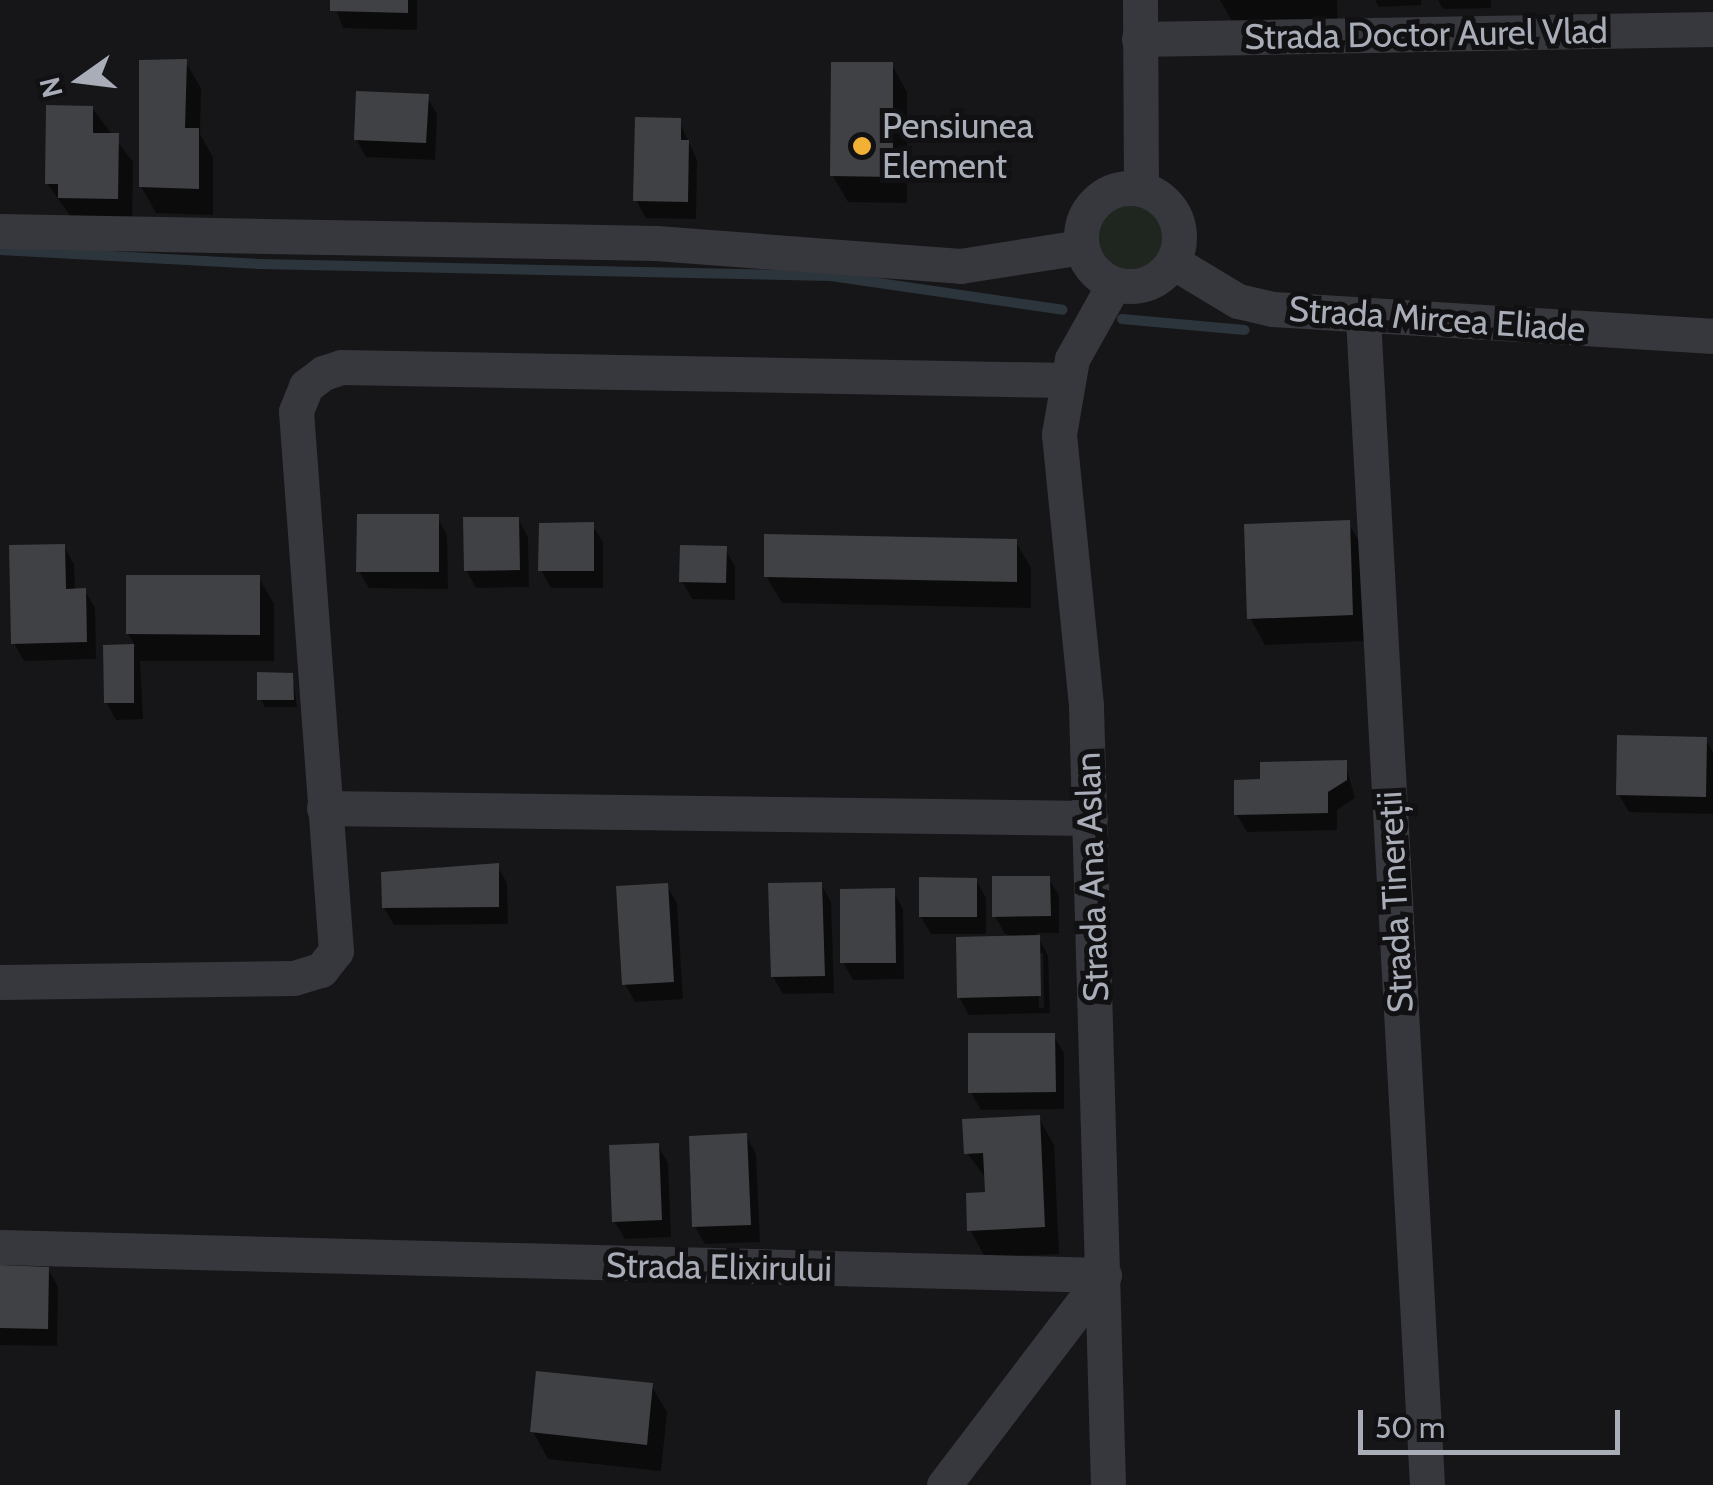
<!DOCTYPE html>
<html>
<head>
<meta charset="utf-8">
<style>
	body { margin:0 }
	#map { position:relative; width:1713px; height:1485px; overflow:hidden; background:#161618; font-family:Cabin,sans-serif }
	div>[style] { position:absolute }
	.green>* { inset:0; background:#1e261f }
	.round { border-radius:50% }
	.shadow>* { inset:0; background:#0007 }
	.stream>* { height:10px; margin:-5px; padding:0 5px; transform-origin:5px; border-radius:5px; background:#2c353c }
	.building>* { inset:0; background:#404145 }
	.minor>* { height:35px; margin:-17.5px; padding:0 17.5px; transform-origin:17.5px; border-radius:17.5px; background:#37383d }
	.minor>.ring { margin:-17.5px; padding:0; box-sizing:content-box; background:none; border:35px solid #37383d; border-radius:50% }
	.dots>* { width:28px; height:28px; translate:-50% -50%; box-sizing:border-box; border:5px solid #111113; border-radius:50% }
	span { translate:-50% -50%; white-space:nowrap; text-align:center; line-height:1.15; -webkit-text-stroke:10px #111113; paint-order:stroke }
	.street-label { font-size:35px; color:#a8adb8 }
	.poi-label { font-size:35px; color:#a8adb8 }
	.left { translate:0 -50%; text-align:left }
	.north { position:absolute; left:30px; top:30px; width:100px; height:100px; -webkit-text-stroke:8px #111113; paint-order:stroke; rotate:256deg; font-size:28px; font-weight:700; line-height:40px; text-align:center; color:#a8adb8 }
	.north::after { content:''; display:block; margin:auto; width:35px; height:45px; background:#a8adb8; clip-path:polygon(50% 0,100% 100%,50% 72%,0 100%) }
	.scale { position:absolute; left:1358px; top:1410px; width:262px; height:45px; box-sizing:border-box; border:5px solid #a8adb8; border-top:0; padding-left:12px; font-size:30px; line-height:35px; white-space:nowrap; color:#a8adb8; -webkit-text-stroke:8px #111113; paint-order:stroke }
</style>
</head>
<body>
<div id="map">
	<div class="green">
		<div class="round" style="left:1098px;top:203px;width:66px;height:66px"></div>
	</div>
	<div class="shadow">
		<div style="clip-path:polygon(333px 0,417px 0,417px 30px,343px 28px)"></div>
		<div style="clip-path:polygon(1220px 0,1337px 0,1338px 38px,1242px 39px)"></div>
		<div style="clip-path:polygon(1375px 0,1421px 0,1421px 5px,1379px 7px)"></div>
		<div style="clip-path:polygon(1438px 0,1491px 0,1491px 8px,1443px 9px)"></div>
		<div style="clip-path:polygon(185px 61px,201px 88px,200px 134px,213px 157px,213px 215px,156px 213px,141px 186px)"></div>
		<div style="clip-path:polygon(892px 65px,907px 92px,907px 203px,848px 202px,833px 176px)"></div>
		<div style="clip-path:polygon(427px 97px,437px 114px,435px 160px,366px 157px,356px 139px)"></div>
		<div style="clip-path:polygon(92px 108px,133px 162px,132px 225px,76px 224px,47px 183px)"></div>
		<div style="clip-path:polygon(679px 121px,697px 160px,696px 219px,646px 218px,636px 200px)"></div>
		<div style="clip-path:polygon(437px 517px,447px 535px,448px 589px,369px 588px,359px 571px)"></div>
		<div style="clip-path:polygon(518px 519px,528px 537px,529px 587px,476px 588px,466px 570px)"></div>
		<div style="clip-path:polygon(1348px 523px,1364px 550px,1367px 641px,1265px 645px,1250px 618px)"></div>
		<div style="clip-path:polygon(592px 525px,603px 542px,603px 588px,551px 588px,541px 570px)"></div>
		<div style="clip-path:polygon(1016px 542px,1031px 568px,1031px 608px,782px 603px,766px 576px)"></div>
		<div style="clip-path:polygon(64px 546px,74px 564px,75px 591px,85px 591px,95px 608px,96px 659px,24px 661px,14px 643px)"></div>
		<div style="clip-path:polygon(725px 549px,735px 566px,735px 600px,692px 599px,682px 581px)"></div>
		<div style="clip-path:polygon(259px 578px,274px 604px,274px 661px,140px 661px,143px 719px,116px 720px,106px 702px,105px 647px,136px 647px,128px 634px)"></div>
		<div style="clip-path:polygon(292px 675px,297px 707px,265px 707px,260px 699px)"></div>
		<div style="clip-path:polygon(1706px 740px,1713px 752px,1713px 814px,1629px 812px,1619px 795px)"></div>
		<div style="clip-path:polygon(1345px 763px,1355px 798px,1337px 810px,1337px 830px,1247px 832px,1237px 815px,1263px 781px)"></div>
		<div style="clip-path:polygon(497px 866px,507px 883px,508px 924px,394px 925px,384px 908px,440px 874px,440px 867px)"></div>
		<div style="clip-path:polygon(evenodd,1049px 879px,1059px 896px,1059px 933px,1036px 933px,1048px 956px,1050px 1013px,969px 1015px,959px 997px,1023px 938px,1005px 934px,995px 916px,1049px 879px,1038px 953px,1043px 953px,1044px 1008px,1039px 1008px,1038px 953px)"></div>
		<div style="clip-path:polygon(976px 880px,986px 898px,986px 934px,931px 934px,921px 917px)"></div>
		<div style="clip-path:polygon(821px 884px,831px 902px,834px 993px,783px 994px,773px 977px)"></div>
		<div style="clip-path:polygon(667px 886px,677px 903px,683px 999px,635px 1002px,625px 984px)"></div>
		<div style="clip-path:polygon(893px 891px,903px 909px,904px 979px,853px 980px,843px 962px)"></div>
		<div style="clip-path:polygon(1053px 1035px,1064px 1053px,1064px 1109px,981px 1110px,971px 1092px)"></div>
		<div style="clip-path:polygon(1039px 1118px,1054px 1145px,1059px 1254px,985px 1257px,970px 1230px,988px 1195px,987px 1180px,967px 1153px)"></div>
		<div style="clip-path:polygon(746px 1136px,756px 1154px,760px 1242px,705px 1244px,695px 1227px)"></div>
		<div style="clip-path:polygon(658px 1146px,668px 1163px,671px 1237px,625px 1239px,614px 1221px)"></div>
		<div style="clip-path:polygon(0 1268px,48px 1269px,58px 1287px,57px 1346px,0 1345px)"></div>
		<div style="clip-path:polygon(651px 1385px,667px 1412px,661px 1471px,548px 1459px,533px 1432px)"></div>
	</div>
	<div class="stream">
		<div style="left:0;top:250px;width:259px;rotate:3.1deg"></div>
		<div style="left:259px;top:264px;width:572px;rotate:1.2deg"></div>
		<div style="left:831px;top:276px;width:234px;rotate:8.3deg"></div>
		<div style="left:1122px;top:319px;width:123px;rotate:5.1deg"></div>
	</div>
	<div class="building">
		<div style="clip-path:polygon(330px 0,408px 0,408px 13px,330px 11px)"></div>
		<div style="clip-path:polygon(187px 59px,185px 128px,199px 128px,199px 189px,139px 187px,139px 60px)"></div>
		<div style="clip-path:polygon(831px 62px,893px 62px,893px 177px,830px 176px)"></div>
		<div style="clip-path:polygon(356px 91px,429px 94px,426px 143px,354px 140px)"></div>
		<div style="clip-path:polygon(46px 105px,93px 106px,93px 133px,119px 133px,118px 199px,58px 198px,58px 184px,45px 184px)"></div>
		<div style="clip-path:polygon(635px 117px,681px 118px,681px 140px,689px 140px,688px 202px,633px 201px)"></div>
		<div style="clip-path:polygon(357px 514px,439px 514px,439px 572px,356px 572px)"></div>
		<div style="clip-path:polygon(463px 517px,519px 517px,520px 570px,464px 571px)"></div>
		<div style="clip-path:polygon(1350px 520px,1353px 615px,1247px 619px,1244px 524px)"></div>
		<div style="clip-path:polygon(594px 522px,594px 571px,538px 571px,539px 523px)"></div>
		<div style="clip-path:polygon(764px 534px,1017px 539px,1017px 582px,764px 577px)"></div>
		<div style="clip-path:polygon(65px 544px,66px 589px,86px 588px,87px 642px,11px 644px,9px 545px)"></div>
		<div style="clip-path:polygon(680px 545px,727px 546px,726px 583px,679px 582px)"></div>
		<div style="clip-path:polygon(126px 575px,260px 575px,260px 635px,126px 634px)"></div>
		<div style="clip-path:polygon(134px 644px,134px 703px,104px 703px,103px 645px)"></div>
		<div style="clip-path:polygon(257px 672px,293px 673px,294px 700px,257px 700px)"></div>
		<div style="clip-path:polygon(1617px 735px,1707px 737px,1706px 797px,1616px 795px)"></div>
		<div style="clip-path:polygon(1347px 760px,1347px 780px,1328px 792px,1328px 813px,1234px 815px,1234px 780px,1260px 779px,1260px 762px)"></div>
		<div style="clip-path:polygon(499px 863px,499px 907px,382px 908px,381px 872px)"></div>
		<div style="clip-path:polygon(992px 876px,1050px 876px,1051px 916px,992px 917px)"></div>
		<div style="clip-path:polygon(919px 877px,977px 878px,977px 917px,919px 917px)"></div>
		<div style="clip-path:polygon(822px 882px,825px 976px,771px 977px,768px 883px)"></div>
		<div style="clip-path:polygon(668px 883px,674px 982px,622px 985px,616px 886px)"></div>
		<div style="clip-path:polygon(895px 888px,896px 963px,840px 963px,840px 889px)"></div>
		<div style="clip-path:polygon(1040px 935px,1041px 996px,957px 998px,956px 937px)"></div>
		<div style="clip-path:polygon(968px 1033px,1055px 1033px,1056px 1092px,968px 1093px)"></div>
		<div style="clip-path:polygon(1040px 1115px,1045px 1227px,967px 1231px,966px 1193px,985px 1192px,983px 1153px,964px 1154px,962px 1119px)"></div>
		<div style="clip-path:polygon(747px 1133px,751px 1225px,692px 1227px,689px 1136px)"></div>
		<div style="clip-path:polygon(659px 1143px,662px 1220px,612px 1222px,609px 1145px)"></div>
		<div style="clip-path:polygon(0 1265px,49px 1267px,48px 1329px,0 1328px)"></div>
		<div style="clip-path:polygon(536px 1371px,653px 1383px,647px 1445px,530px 1432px)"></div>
	</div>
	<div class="minor">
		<div style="left:1140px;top:0;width:188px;rotate:89.7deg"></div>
		<div style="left:1139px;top:39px;width:574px;rotate:-1deg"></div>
		<div class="ring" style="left:1081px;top:188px;width:63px;height:63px"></div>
		<div style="left:0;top:231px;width:656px;rotate:1.05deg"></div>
		<div style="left:656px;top:243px;width:305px;rotate:4.3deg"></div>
		<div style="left:960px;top:266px;width:122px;rotate:-8.9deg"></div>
		<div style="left:1173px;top:262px;width:76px;rotate:31deg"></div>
		<div style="left:1238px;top:301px;width:36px;rotate:13deg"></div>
		<div style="left:1273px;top:309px;width:441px;rotate:3.5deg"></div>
		<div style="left:1363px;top:318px;width:1169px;rotate:86.86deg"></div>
		<div style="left:324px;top:808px;width:766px;rotate:0.75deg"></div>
		<div style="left:0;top:982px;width:294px;rotate:-0.8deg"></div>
		<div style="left:294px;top:978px;width:28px;rotate:-17deg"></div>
		<div style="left:321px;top:970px;width:24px;rotate:-52deg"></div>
		<div style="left:336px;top:951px;width:541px;rotate:-94.24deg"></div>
		<div style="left:296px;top:411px;width:27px;rotate:-68deg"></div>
		<div style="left:306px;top:386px;width:21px;rotate:-37deg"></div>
		<div style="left:323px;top:373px;width:19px;rotate:-18deg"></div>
		<div style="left:341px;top:367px;width:725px;rotate:1.03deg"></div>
		<div style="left:0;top:1247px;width:1104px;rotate:1.45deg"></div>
		<div style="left:944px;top:1485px;width:264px;rotate:-52.7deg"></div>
		<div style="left:1108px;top:1485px;width:780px;rotate:-91.62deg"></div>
		<div style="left:1086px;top:705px;width:272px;rotate:-95.7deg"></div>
		<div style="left:1059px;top:434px;width:76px;rotate:-80.2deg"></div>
		<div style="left:1072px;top:359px;width:86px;rotate:-60.8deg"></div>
	</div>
	<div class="dots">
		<div style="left:862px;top:146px;background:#f2b134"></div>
	</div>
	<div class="street-label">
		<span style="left:1426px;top:34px;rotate:-1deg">Strada Doctor Aurel Vlad</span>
		<span style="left:1437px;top:319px;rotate:4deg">Strada Mircea Eliade</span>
		<span style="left:1092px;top:877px;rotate:-92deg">Strada Ana Aslan</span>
		<span style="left:1395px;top:902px;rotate:-93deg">Strada Tinereții</span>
		<span style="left:719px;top:1267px;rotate:1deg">Strada Elixirului</span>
	</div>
	<div class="poi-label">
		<span class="left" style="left:882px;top:146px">Pensiunea<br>Element</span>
	</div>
	<div class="north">N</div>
	<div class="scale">50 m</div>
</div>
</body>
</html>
